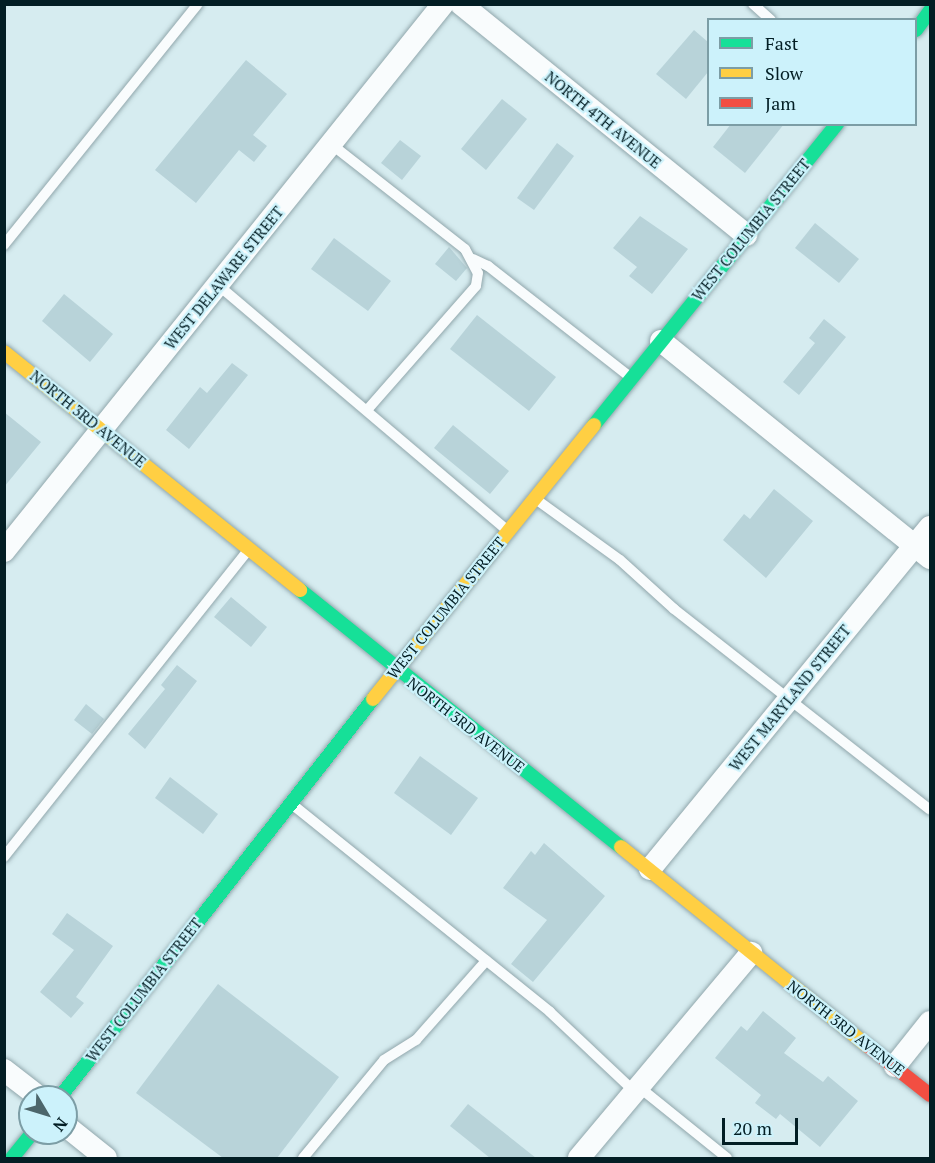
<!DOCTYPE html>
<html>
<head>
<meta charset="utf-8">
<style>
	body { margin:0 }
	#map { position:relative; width:935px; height:1163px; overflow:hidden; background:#d6ecf0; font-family:"PT Serif",serif }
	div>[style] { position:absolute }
	.building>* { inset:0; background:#b8d3d9 }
	.roads { filter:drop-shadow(0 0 2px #91a7ac) drop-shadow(0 0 2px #91a7ac) }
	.lane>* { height:10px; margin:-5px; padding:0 5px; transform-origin:5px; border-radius:5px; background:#f9fcfd }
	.street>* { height:22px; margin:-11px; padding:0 11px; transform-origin:11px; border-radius:11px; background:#f9fcfd }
	.fast>* { height:14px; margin:-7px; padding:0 7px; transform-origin:7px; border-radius:7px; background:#16e098 }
	.slow>* { height:14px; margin:-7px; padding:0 7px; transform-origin:7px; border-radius:7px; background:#ffcf43 }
	.jam>* { height:14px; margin:-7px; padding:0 7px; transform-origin:7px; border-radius:7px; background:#f24e42 }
	span { translate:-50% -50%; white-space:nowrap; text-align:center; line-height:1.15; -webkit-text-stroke:4.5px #ccf2fb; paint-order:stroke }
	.street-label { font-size:15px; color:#031e24 }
	.frame { position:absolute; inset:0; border:6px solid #031e24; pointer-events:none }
	.legend { position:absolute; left:707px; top:18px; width:210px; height:108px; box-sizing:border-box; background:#ccf2fb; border:2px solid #7c9da5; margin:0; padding:8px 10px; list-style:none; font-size:18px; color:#031e24 }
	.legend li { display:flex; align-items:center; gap:12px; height:30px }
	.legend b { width:30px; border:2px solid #7c9da5 }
	.north { position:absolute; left:18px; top:1085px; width:60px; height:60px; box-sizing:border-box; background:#ccf2fb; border:2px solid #7c9da5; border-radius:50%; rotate:128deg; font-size:16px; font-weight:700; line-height:24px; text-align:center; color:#031e24 }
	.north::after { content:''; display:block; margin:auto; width:21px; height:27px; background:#4d666b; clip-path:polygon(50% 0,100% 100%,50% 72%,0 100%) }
	.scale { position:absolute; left:722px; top:1118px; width:76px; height:27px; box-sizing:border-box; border:3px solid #031e24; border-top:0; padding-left:8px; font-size:18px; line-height:21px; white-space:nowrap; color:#031e24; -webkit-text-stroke:4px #ccf2fb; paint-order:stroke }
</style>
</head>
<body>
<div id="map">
	<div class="building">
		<div style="clip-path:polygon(694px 30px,708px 42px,708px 72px,686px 99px,656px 74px)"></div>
		<div style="clip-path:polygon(246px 60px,287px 94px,253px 135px,267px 146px,254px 162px,239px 150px,196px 203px,155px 170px)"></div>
		<div style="clip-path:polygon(502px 99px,527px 119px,486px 170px,461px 149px)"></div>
		<div style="clip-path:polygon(731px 124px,784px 124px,745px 173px,713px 147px)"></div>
		<div style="clip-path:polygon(400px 140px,421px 156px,402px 180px,381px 163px)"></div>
		<div style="clip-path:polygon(557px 143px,574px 156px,534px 210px,517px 198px)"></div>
		<div style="clip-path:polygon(640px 216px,688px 249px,652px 294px,629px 276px,637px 267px,613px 248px)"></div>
		<div style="clip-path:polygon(815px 223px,859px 259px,839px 283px,795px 248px)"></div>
		<div style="clip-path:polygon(334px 238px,391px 281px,368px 311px,311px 269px)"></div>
		<div style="clip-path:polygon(449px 247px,467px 268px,456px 281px,435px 264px)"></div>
		<div style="clip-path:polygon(64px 294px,113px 334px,90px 362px,42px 321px)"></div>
		<div style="clip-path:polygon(477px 315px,556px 377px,529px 411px,450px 349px)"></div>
		<div style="clip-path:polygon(824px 319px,846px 337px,799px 395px,783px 382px,815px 343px,809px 338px)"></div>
		<div style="clip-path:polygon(232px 363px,248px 375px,189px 449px,166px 430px,200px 387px,207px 393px)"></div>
		<div style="clip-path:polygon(4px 412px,41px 442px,4px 487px)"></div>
		<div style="clip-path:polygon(453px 425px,509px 471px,490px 494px,434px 448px)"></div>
		<div style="clip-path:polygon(774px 489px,813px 521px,766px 578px,723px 540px,744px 514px,750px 519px)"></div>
		<div style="clip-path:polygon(231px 597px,267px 627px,251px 647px,214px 617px)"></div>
		<div style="clip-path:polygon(177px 665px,197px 681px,145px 749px,128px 734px,165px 689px,161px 685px)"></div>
		<div style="clip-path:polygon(86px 704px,104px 719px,92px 734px,74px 720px)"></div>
		<div style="clip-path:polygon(420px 756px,478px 798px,451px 835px,394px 793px)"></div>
		<div style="clip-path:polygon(170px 777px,218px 814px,203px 834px,155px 798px)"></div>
		<div style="clip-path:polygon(544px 843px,605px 896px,533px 982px,511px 964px,547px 920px,503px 888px,531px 851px,535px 855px)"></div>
		<div style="clip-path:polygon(67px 913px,113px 946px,76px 997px,84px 1003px,71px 1018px,40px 992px,74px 950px,52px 934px)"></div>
		<div style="clip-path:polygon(218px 984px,339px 1077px,277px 1158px,223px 1158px,136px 1093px)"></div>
		<div style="clip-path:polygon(763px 1011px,796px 1038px,784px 1053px,823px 1082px,828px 1076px,858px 1101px,820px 1147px,780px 1114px,776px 1119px,755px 1103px,761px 1095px,715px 1058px,741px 1026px,747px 1031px)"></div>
		<div style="clip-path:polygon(468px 1104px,536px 1158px,490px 1158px,450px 1126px)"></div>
	</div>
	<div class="roads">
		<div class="lane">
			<div style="left:753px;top:4px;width:24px;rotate:42deg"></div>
			<div style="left:331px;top:144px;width:170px;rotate:38.1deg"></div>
			<div style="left:465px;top:249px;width:27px;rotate:62deg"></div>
			<div style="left:478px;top:273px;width:13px;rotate:99deg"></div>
			<div style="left:476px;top:286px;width:165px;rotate:131.3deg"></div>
			<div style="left:4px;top:245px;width:309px;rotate:-51.2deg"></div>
			<div style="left:473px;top:259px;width:17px;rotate:25deg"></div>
			<div style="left:488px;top:266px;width:179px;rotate:38deg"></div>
			<div style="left:218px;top:285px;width:377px;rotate:40.3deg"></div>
			<div style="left:537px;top:500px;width:102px;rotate:35.9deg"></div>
			<div style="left:620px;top:560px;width:73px;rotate:42.2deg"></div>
			<div style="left:674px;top:609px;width:325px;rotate:38.1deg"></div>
			<div style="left:293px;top:805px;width:330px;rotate:38.8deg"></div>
			<div style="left:550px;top:1012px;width:117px;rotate:43.3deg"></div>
			<div style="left:4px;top:857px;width:392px;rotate:-51.5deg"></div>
			<div style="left:639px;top:1087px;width:113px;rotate:38.9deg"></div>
			<div style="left:303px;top:1158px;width:127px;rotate:-50.4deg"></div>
			<div style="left:384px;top:1060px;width:38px;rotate:-32deg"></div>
			<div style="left:416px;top:1040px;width:106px;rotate:-48.5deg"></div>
		</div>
		<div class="street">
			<div style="left:461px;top:4px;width:367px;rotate:39deg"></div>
			<div style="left:661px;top:341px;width:346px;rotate:38.9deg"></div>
			<div style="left:4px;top:551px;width:701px;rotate:-51.25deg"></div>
			<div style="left:650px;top:869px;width:442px;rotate:-50.7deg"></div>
			<div style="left:895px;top:1066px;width:56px;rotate:-51.5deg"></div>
			<div style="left:4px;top:1070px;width:44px;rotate:37.6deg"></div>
			<div style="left:66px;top:1126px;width:51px;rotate:38.7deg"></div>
			<div style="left:579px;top:1158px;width:268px;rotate:-50deg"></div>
		</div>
		<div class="fast">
			<div style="left:916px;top:30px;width:24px;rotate:-54deg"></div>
			<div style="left:594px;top:425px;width:387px;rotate:-51.1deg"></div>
			<div style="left:300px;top:590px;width:411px;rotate:38.7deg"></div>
			<div style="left:60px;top:1097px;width:506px;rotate:-51.82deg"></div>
			<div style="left:12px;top:1158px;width:32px;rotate:-51deg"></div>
		</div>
		<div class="slow">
			<div style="left:4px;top:352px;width:380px;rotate:38.8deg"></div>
			<div style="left:373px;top:699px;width:352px;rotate:-51.1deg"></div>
			<div style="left:621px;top:847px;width:317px;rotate:38.9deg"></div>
		</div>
		<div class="jam">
			<div style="left:868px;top:1046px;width:79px;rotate:38.3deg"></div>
		</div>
	</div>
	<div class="street-label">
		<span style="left:603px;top:120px;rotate:39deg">NORTH 4TH AVENUE</span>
		<span style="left:751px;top:230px;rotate:-51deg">WEST COLUMBIA STREET</span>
		<span style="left:224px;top:278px;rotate:-51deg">WEST DELAWARE STREET</span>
		<span style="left:88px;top:419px;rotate:39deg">NORTH 3RD AVENUE</span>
		<span style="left:446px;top:608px;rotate:-51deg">WEST COLUMBIA STREET</span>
		<span style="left:790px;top:698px;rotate:-51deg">WEST MARYLAND STREET</span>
		<span style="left:466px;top:725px;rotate:38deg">NORTH 3RD AVENUE</span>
		<span style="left:144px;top:990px;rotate:-52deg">WEST COLUMBIA STREET</span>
		<span style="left:846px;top:1028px;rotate:38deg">NORTH 3RD AVENUE</span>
	</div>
	<div class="frame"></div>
	<ul class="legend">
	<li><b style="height:8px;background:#16e098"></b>Fast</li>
	<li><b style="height:8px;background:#ffcf43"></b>Slow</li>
	<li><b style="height:8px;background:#f24e42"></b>Jam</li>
	</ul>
	<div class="north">N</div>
	<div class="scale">20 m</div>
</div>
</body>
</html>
